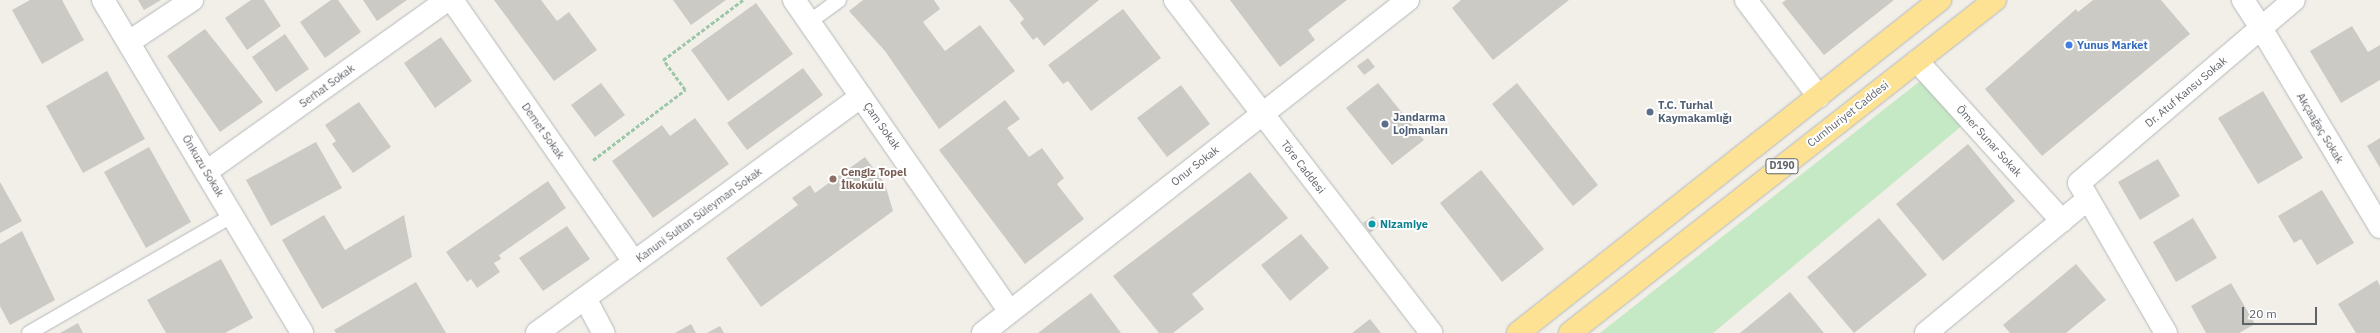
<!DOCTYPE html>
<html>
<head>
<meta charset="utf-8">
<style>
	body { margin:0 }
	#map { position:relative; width:2380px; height:333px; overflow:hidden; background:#f1efe8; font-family:"IBM Plex Sans",sans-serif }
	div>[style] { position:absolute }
	.green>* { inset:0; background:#c5e8c5 }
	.building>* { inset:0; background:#cccac5 }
	.path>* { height:2.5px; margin-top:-1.25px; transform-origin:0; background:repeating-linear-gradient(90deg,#9cc7a9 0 4px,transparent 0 6px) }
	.roads { filter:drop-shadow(0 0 1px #b5b8bc) drop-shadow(0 0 1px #b5b8bc) }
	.lane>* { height:14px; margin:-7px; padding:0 7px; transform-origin:7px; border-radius:7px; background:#fff }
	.street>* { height:22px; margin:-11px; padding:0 11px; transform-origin:11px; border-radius:11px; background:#fff }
	.secondary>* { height:22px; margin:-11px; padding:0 11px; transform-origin:11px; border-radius:11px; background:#fff }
	.highway>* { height:22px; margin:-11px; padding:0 11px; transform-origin:11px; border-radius:11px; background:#fde293 }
	.dots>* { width:11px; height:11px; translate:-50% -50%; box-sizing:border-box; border:2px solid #fff; border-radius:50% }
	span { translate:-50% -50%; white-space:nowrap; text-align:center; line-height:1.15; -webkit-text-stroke:4px #fff; paint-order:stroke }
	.shield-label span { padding:1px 3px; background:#fff; border:1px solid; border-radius:3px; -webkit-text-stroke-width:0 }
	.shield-label { font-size:10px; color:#5f6368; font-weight:700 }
	.shop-label { font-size:11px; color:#366cbe; font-weight:700 }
	.left { translate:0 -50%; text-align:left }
	.street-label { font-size:11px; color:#5f6368 }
	.service-label { font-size:11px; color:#4e5e75; font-weight:700 }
	.education-label { font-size:11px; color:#785e54; font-weight:700 }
	.culture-label { font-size:11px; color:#0d838f; font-weight:700 }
	.scale { position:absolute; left:2242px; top:307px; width:75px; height:18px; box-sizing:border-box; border:2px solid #5f6368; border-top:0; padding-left:5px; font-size:12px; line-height:14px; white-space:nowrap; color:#5f6368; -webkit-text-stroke:3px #fff; paint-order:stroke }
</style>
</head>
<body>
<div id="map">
	<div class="green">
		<div style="clip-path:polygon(1929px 74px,1970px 119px,1713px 333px,1600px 333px)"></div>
	</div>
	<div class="building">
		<div style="clip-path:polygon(30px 0,62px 0,84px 40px,42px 64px,12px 10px)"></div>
		<div style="clip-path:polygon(138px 0,161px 0,144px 10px)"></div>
		<div style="clip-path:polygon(251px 0,264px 0,281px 26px,247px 50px,225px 18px)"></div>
		<div style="clip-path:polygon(331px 0,338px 0,361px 32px,325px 58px,300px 22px)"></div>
		<div style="clip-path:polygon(363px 0,407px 0,377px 21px)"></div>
		<div style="clip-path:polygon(494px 0,541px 0,557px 21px,569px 12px,597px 50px,554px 81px)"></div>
		<div style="clip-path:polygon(673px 0,726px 0,691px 25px)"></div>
		<div style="clip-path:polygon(863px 0,934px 0,940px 9px,923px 22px,945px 51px,980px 25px,1015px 71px,939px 129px,885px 51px,849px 11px)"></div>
		<div style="clip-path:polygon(1009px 0,1099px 0,1044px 46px,1037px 37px,1033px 40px,1020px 23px,1024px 19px)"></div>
		<div style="clip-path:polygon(1230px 0,1347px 0,1308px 30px,1315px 40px,1280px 67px)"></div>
		<div style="clip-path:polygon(1461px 0,1569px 0,1493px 60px,1452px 8px)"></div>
		<div style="clip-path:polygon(1786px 0,1894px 0,1824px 55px,1782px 3px)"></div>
		<div style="clip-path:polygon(2093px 0,2161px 0,2190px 34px,2042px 156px,1985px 89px,2076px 9px,2078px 12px)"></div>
		<div style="clip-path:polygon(756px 3px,793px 54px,728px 101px,691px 50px)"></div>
		<div style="clip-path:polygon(1123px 9px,1161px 58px,1091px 111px,1068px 81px,1063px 84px,1048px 65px)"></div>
		<div style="clip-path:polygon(2352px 26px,2368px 52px,2380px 45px,2380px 80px,2341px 103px,2310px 51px)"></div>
		<div style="clip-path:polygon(205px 29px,263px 102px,220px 132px,167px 56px)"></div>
		<div style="clip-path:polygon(285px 34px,309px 69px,276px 92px,252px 57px)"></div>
		<div style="clip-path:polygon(441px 37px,472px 81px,435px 108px,404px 63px)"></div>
		<div style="clip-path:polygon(1368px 58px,1375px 67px,1364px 75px,1357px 66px)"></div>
		<div style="clip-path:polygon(803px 68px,823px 95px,747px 150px,727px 123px)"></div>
		<div style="clip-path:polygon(107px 71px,145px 139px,83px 173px,46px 106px)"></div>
		<div style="clip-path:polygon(601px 83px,625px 115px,595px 137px,571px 105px)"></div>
		<div style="clip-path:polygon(1378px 83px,1424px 140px,1392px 165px,1346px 108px)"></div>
		<div style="clip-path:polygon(1517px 83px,1598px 185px,1573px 206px,1492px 104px)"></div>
		<div style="clip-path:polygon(1181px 85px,1210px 124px,1167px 157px,1137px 118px)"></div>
		<div style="clip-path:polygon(2263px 91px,2303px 158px,2258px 184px,2218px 118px)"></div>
		<div style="clip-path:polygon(1005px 100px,1020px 119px,1007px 128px,1029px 157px,1042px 148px,1064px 178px,1057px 184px,1084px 219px,1025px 264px,939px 150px)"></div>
		<div style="clip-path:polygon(359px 102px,391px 147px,353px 173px,332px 144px,336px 141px,325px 125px)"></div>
		<div style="clip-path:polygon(695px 118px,729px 164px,653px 218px,612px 161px,662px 125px,670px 136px)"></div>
		<div style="clip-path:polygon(2380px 138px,2380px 168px,2367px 146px)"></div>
		<div style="clip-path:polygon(316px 142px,342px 188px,271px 226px,246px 180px)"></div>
		<div style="clip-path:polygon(1968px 144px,2015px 201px,1943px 261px,1896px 204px)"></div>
		<div style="clip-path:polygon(149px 147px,191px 222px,146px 248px,104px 172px)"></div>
		<div style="clip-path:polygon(865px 157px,885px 184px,893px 211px,761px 307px,726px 258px,798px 205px,792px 198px,810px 185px,815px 193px)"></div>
		<div style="clip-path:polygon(2158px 159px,2180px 196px,2140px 220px,2118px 182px)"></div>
		<div style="clip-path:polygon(1481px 170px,1544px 249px,1502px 282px,1440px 203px)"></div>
		<div style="clip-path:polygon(1250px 172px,1288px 218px,1192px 294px,1204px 309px,1173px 333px,1159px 333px,1113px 276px)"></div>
		<div style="clip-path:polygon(548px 181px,566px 208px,499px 255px,501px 259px,494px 263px,500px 272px,477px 288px,471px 279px,467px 282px,446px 252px)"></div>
		<div style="clip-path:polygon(0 182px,22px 221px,0 233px)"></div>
		<div style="clip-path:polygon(2322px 190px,2354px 243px,2317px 265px,2301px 239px,2294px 243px,2278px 216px)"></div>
		<div style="clip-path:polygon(324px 215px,345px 250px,404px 215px,412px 257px,322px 309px,282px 240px)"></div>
		<div style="clip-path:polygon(1373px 216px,1380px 225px,1370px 233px,1363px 223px)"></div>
		<div style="clip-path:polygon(1879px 218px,1927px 275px,1854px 333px,1807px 277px)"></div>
		<div style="clip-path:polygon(2193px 218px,2217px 258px,2176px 282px,2153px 242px)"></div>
		<div style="clip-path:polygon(567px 226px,590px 259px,543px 291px,519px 258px)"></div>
		<div style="clip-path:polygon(22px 231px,55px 300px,10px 325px,0 306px,0 244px)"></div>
		<div style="clip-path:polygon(1301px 234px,1329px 268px,1290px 301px,1261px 265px)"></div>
		<div style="clip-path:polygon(221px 259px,253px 318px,225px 333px,166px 333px,147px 300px)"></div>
		<div style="clip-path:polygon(2076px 264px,2106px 300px,2066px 333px,2010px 333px,2003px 325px)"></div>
		<div style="clip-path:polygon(2377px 280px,2380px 286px,2380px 333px,2356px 333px,2338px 304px)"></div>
		<div style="clip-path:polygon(416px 282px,446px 333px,336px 333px,334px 330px)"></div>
		<div style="clip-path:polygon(2231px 283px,2255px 324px,2239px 333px,2206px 333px,2191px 306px)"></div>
		<div style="clip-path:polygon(1790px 292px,1824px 333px,1740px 333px)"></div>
		<div style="clip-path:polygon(1091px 293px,1121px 333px,1038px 333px,1055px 320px)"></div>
		<div style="clip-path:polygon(1370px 319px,1381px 333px,1352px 333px)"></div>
		<div style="clip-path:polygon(78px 323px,83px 333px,60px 333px)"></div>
		<div style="clip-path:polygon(691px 324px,696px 333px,675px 333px)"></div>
		<div style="clip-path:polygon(720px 326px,724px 333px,707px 333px)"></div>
	</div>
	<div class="path">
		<div style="left:593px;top:160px;width:116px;rotate:-37.3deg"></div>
		<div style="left:685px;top:90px;width:37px;rotate:-126deg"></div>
		<div style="left:663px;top:60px;width:100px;rotate:-36.9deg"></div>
	</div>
	<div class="roads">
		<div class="lane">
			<div style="left:809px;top:22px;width:37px;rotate:-36deg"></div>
			<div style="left:29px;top:333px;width:234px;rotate:-30deg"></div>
		</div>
		<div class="street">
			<div style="left:103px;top:0;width:388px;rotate:59.1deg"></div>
			<div style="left:452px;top:0;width:319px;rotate:55.2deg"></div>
			<div style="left:794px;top:0;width:379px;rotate:55.3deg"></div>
			<div style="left:1175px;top:0;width:420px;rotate:52.4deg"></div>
			<div style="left:1746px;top:0;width:121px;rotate:53deg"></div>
			<div style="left:2261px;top:28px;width:232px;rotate:59.1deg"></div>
			<div style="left:129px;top:42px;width:76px;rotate:-33.7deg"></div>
			<div style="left:1917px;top:61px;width:216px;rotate:47.8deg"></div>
			<div style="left:206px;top:172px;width:296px;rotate:-35.5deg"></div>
			<div style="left:585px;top:298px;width:40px;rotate:62deg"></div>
			<div style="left:537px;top:333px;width:401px;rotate:-36.1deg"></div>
			<div style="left:983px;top:333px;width:540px;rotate:-38.08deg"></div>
			<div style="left:1926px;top:333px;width:210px;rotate:-39.6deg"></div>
			<div style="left:2166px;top:333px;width:173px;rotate:-120.1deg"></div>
			<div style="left:2079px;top:183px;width:282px;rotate:-40.4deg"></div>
		</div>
		<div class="secondary">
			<div style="left:2243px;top:0;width:33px;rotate:57deg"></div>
		</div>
		<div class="highway">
			<div style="left:1518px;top:333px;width:538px;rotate:-38.28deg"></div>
			<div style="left:1570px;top:333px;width:540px;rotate:-38.08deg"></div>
		</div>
	</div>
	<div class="dots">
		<div style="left:2069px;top:45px;background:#3f7fe0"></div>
		<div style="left:1650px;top:112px;background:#5c6f8a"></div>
		<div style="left:1385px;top:124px;background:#5c6f8a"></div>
		<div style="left:833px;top:179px;background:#8d6e63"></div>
		<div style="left:1372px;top:224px;background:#0f9aa8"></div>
	</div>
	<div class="shield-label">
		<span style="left:1782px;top:166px">D190</span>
	</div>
	<div class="shop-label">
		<span class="left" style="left:2077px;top:45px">Yunus Market</span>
	</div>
	<div class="street-label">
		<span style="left:327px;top:86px;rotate:-36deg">Serhat Sokak</span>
		<span style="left:2186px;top:92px;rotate:-40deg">Dr. Atuf Kansu Sokak</span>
		<span style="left:1848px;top:114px;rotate:-38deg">Cumhuriyet Caddesi</span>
		<span style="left:882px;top:126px;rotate:55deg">Çam Sokak</span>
		<span style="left:2320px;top:128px;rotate:59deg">Akçaağaç Sokak</span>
		<span style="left:543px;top:131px;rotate:55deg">Demet Sokak</span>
		<span style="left:1989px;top:141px;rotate:48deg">Ömer Sunar Sokak</span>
		<span style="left:203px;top:166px;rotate:59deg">Önkuzu Sokak</span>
		<span style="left:1195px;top:166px;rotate:-38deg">Onur Sokak</span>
		<span style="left:1303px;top:167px;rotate:52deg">Töre Caddesi</span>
		<span style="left:699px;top:215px;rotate:-36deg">Kanuni Sultan Süleyman Sokak</span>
	</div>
	<div class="service-label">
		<span class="left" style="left:1658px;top:112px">T.C. Turhal<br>Kaymakamlığı</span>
		<span class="left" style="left:1393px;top:124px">Jandarma<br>Lojmanları</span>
	</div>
	<div class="education-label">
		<span class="left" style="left:841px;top:179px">Cengiz Topel<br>İlkokulu</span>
	</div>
	<div class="culture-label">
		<span class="left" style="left:1380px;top:224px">Nizamiye</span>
	</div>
	<div class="scale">20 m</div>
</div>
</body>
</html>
